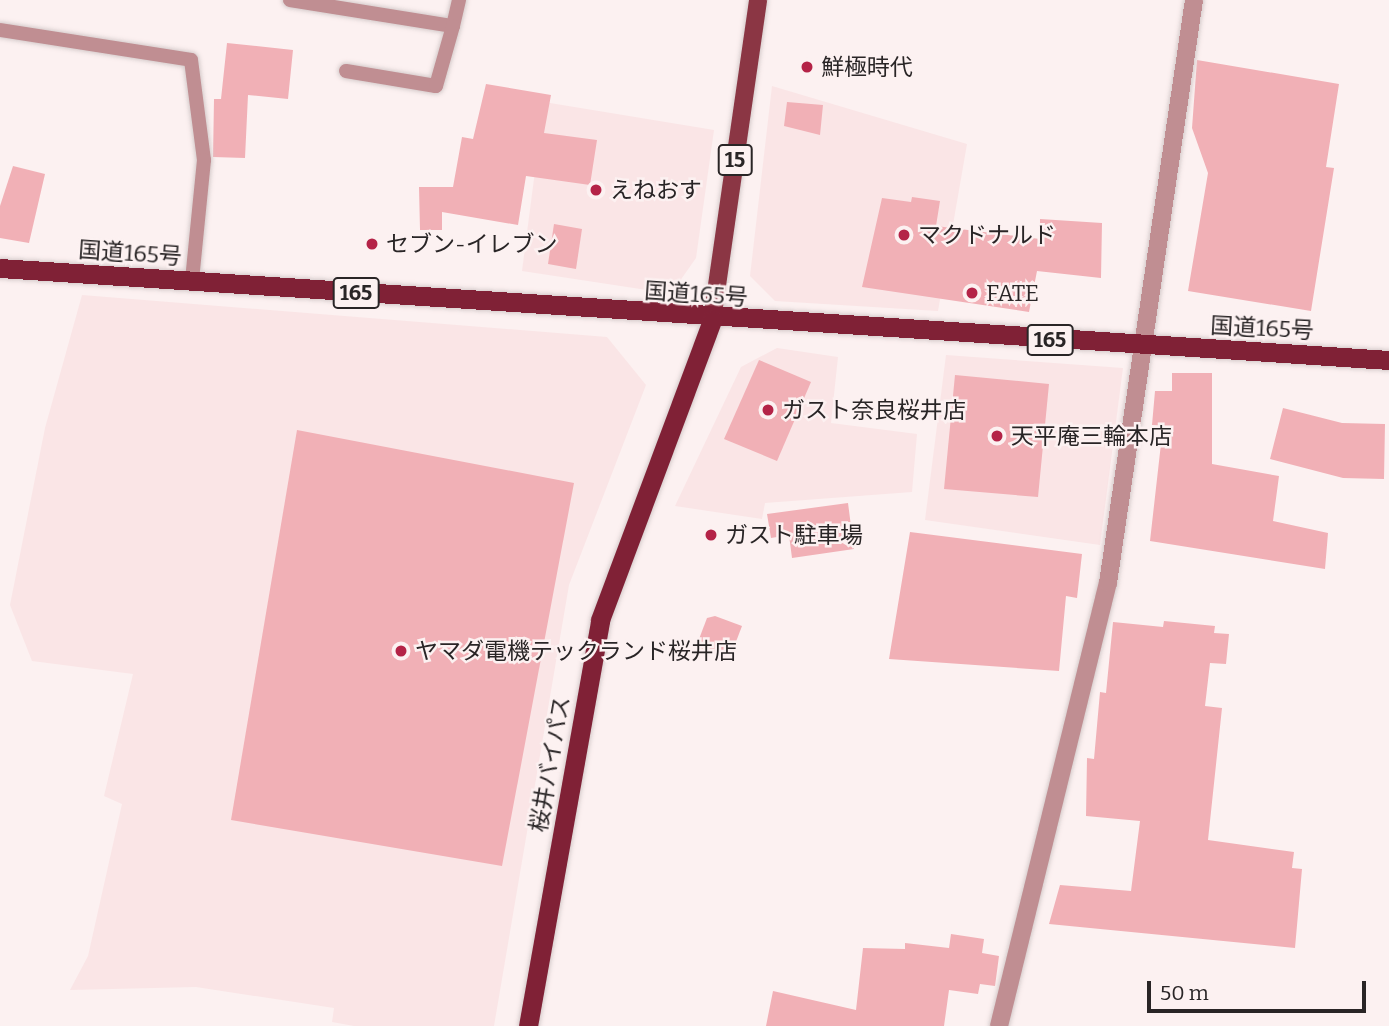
<!DOCTYPE html>
<html>
<head>
<meta charset="utf-8">
<style>
	body { margin:0 }
	#map { position:relative; width:1389px; height:1026px; overflow:hidden; background:#fcf1f1; font-family:Bitter,"Noto Sans JP",serif }
	div>[style] { position:absolute }
	.built>* { inset:0; background:#fae5e6 }
	.building>* { inset:0; background:#f1b0b6 }
	.roads { filter:drop-shadow(0 0 2px #d6cccc) drop-shadow(0 0 2px #d6cccc) }
	.service>* { height:14px; margin:-7px; padding:0 7px; transform-origin:7px; border-radius:7px; background:#c08e92 }
	.minor>* { height:18px; margin:-9px; padding:0 9px; transform-origin:9px; border-radius:9px; background:#c08e92 }
	.primary>* { height:18px; margin:-9px; padding:0 9px; transform-origin:9px; border-radius:9px; background:#8b3644 }
	.trunk>* { height:19px; margin:-9.5px; padding:0 9.5px; transform-origin:9.5px; border-radius:9.5px; background:#802136 }
	.dots>* { width:19px; height:19px; translate:-50% -50%; box-sizing:border-box; border:4px solid #fcf1f1; border-radius:50% }
	span { translate:-50% -50%; white-space:nowrap; text-align:center; line-height:1.15; -webkit-text-stroke:5px #fcf1f1; paint-order:stroke }
	.shield-label span { padding:2px 5px; background:#fcf1f1; border:2px solid; border-radius:5px; -webkit-text-stroke-width:0 }
	.shield-label { font-size:21px; color:#292526; font-weight:700 }
	.poi-label { font-size:23px; color:#292526 }
	.left { translate:0 -50%; text-align:left }
	.street-label { font-size:23px; color:#292526 }
	.scale { position:absolute; left:1147px; top:981px; width:219px; height:32px; box-sizing:border-box; border:4px solid #292526; border-top:0; padding-left:9px; font-size:21px; line-height:24px; white-space:nowrap; color:#292526; -webkit-text-stroke:5px #fcf1f1; paint-order:stroke }
</style>
</head>
<body>
<div id="map">
	<div class="built">
		<div style="clip-path:polygon(772px 86px,967px 144px,938px 311px,775px 301px,750px 276px)"></div>
		<div style="clip-path:polygon(544px 102px,714px 130px,696px 258px,677px 285px,647px 290px,522px 271px)"></div>
		<div style="clip-path:polygon(82px 295px,607px 337px,646px 385px,569px 585px,494px 1026px,354px 1026px,332px 1022px,334px 1008px,196px 987px,70px 990px,88px 956px,122px 804px,104px 796px,133px 674px,32px 661px,10px 605px,45px 428px)"></div>
		<div style="clip-path:polygon(777px 348px,838px 357px,831px 423px,917px 434px,912px 492px,765px 503px,762px 519px,675px 506px,741px 367px)"></div>
		<div style="clip-path:polygon(946px 355px,1123px 368px,1100px 545px,925px 520px)"></div>
	</div>
	<div class="building">
		<div style="clip-path:polygon(227px 43px,293px 50px,288px 99px,248px 95px,245px 158px,213px 157px,214px 99px,221px 99px)"></div>
		<div style="clip-path:polygon(1197px 60px,1339px 84px,1326px 167px,1334px 168px,1311px 311px,1188px 291px,1208px 173px,1192px 128px)"></div>
		<div style="clip-path:polygon(486px 84px,551px 95px,544px 133px,597px 140px,590px 185px,526px 176px,518px 225px,442px 212px,442px 230px,420px 230px,419px 187px,453px 187px,462px 137px,473px 139px)"></div>
		<div style="clip-path:polygon(787px 102px,823px 105px,820px 135px,784px 126px)"></div>
		<div style="clip-path:polygon(13px 166px,45px 174px,29px 243px,0 238px,0 206px)"></div>
		<div style="clip-path:polygon(912px 197px,940px 201px,936px 226px,1040px 239px,1040px 219px,1102px 223px,1101px 278px,1037px 271px,1029px 312px,862px 287px,882px 198px,911px 202px)"></div>
		<div style="clip-path:polygon(554px 224px,582px 229px,576px 269px,548px 264px)"></div>
		<div style="clip-path:polygon(759px 360px,811px 382px,777px 461px,724px 439px)"></div>
		<div style="clip-path:polygon(1172px 373px,1212px 373px,1212px 464px,1279px 476px,1273px 521px,1328px 533px,1325px 569px,1150px 541px,1163px 426px,1152px 425px,1155px 391px,1172px 391px)"></div>
		<div style="clip-path:polygon(955px 375px,1049px 384px,1038px 497px,944px 489px)"></div>
		<div style="clip-path:polygon(1283px 408px,1342px 423px,1385px 424px,1384px 479px,1343px 478px,1270px 459px)"></div>
		<div style="clip-path:polygon(297px 430px,574px 483px,502px 866px,231px 820px)"></div>
		<div style="clip-path:polygon(848px 503px,854px 549px,792px 558px,789px 535px,771px 538px,767px 514px)"></div>
		<div style="clip-path:polygon(910px 532px,1082px 554px,1077px 598px,1066px 596px,1059px 671px,889px 659px)"></div>
		<div style="clip-path:polygon(715px 616px,742px 626px,729px 660px,696px 647px,707px 618px)"></div>
		<div style="clip-path:polygon(1164px 621px,1215px 626px,1214px 633px,1229px 634px,1226px 664px,1210px 663px,1205px 706px,1222px 708px,1208px 840px,1294px 852px,1292px 868px,1302px 869px,1295px 948px,1049px 924px,1060px 885px,1131px 891px,1140px 821px,1086px 816px,1087px 758px,1094px 759px,1100px 692px,1106px 693px,1113px 622px,1163px 627px)"></div>
		<div style="clip-path:polygon(951px 934px,984px 939px,982px 953px,999px 956px,995px 986px,980px 984px,978px 994px,949px 990px,944px 1026px,766px 1026px,773px 991px,856px 1010px,863px 948px,905px 949px,905px 943px,949px 948px)"></div>
	</div>
	<div class="roads">
		<div class="service">
			<div style="left:290px;top:0;width:165px;rotate:9.1deg"></div>
			<div style="left:453px;top:26px;width:27px;rotate:-77deg"></div>
			<div style="left:0;top:30px;width:193px;rotate:8.9deg"></div>
			<div style="left:191px;top:60px;width:101px;rotate:82.6deg"></div>
			<div style="left:204px;top:160px;width:122px;rotate:95.7deg"></div>
			<div style="left:346px;top:71px;width:91px;rotate:9.5deg"></div>
			<div style="left:436px;top:86px;width:62px;rotate:-74.2deg"></div>
		</div>
		<div class="minor">
			<div style="left:999px;top:1026px;width:456px;rotate:-76.2deg"></div>
			<div style="left:1108px;top:583px;width:589px;rotate:-81.61deg"></div>
		</div>
		<div class="primary">
			<div style="left:712px;top:320px;width:323px;rotate:-81.8deg"></div>
		</div>
		<div class="trunk">
			<div style="left:0;top:268px;width:1392px;rotate:3.79deg"></div>
			<div style="left:528px;top:1026px;width:412px;rotate:-79.9deg"></div>
			<div style="left:600px;top:620px;width:320px;rotate:-69.5deg"></div>
		</div>
	</div>
	<div class="dots">
		<div style="left:807px;top:67px;background:#b42347"></div>
		<div style="left:596px;top:190px;background:#b42347"></div>
		<div style="left:904px;top:235px;background:#b42347"></div>
		<div style="left:372px;top:244px;background:#b42347"></div>
		<div style="left:972px;top:293px;background:#b42347"></div>
		<div style="left:768px;top:410px;background:#b42347"></div>
		<div style="left:997px;top:436px;background:#b42347"></div>
		<div style="left:711px;top:535px;background:#b42347"></div>
		<div style="left:401px;top:651px;background:#b42347"></div>
	</div>
	<div class="shield-label">
		<span style="left:735px;top:160px">15</span>
		<span style="left:356px;top:293px">165</span>
		<span style="left:1050px;top:340px">165</span>
	</div>
	<div class="poi-label">
		<span class="left" style="left:821px;top:67px">鮮極時代</span>
		<span class="left" style="left:610px;top:190px">えねおす</span>
		<span class="left" style="left:918px;top:235px">マクドナルド</span>
		<span class="left" style="left:386px;top:244px">セブン-イレブン</span>
		<span class="left" style="left:986px;top:293px">FATE</span>
		<span class="left" style="left:782px;top:410px">ガスト奈良桜井店</span>
		<span class="left" style="left:1011px;top:436px">天平庵三輪本店</span>
		<span class="left" style="left:725px;top:535px">ガスト駐車場</span>
		<span class="left" style="left:415px;top:651px">ヤマダ電機テックランド桜井店</span>
	</div>
	<div class="street-label">
		<span style="left:130px;top:253px;rotate:4deg">国道165号</span>
		<span style="left:696px;top:294px;rotate:4deg">国道165号</span>
		<span style="left:1262px;top:328px;rotate:3deg">国道165号</span>
		<span style="left:550px;top:764px;rotate:-80deg">桜井バイパス</span>
	</div>
	<div class="scale">50 m</div>
</div>
</body>
</html>
